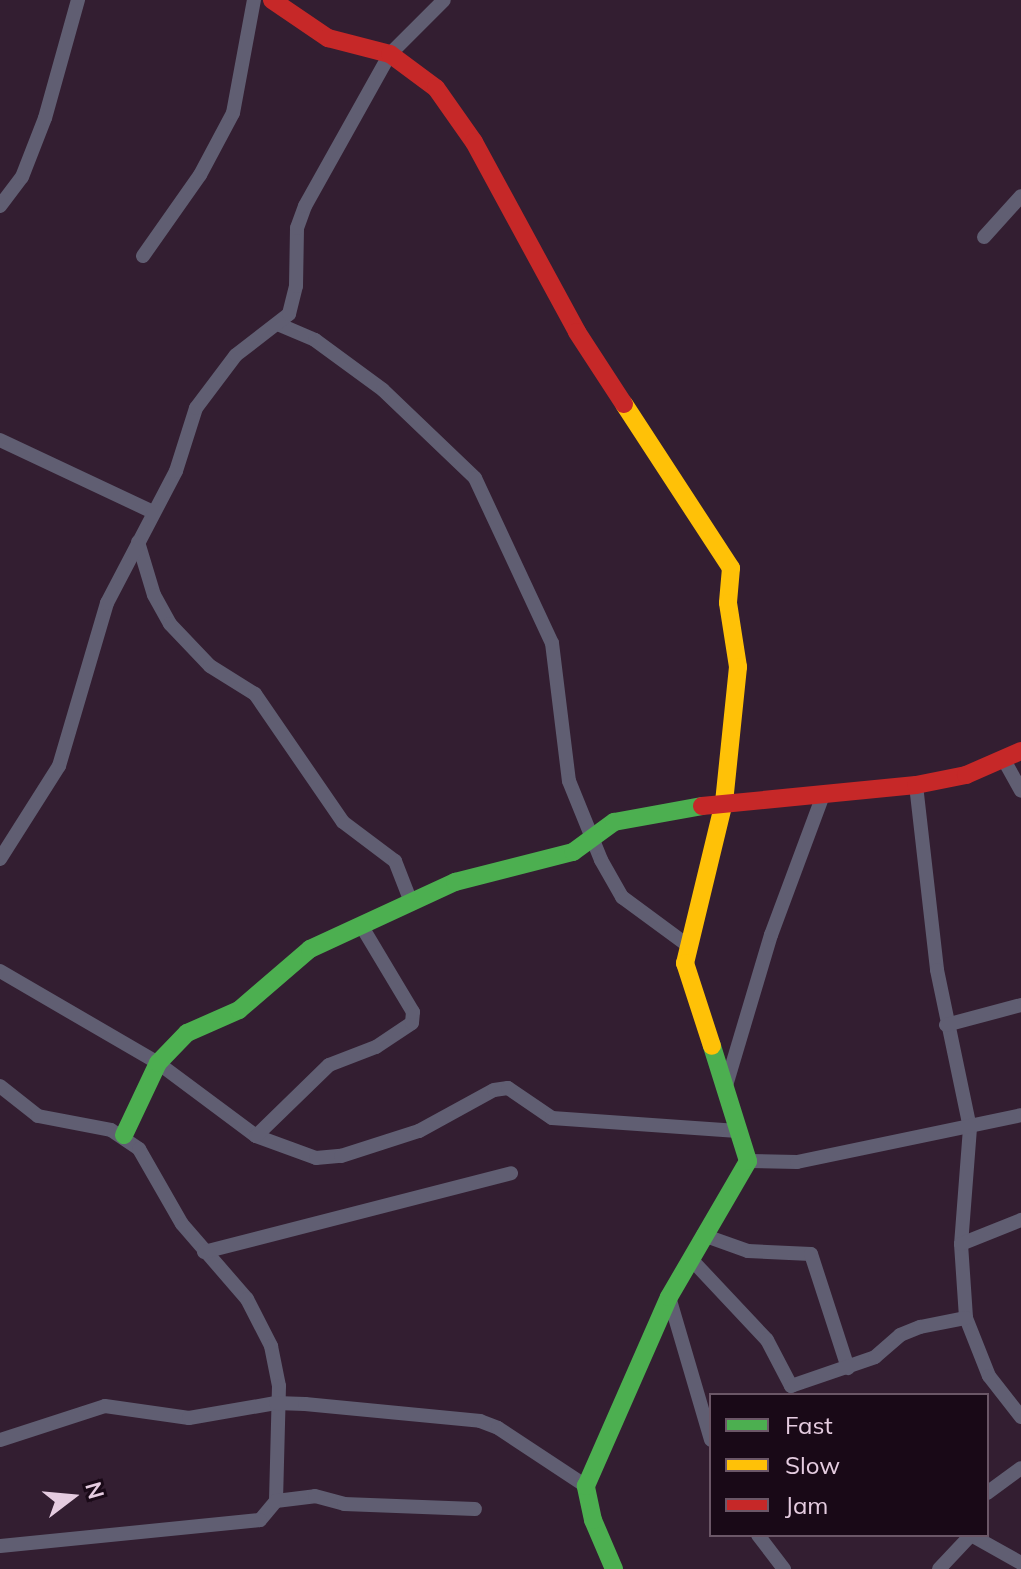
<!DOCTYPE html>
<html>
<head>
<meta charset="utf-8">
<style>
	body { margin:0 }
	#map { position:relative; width:1021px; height:1569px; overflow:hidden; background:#331e31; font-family:Mulish,sans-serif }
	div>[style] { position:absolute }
	.street>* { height:14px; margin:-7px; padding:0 7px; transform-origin:7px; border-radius:7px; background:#605e72 }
	.fast>* { height:18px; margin:-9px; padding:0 9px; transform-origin:9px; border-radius:9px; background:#4caf50 }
	.slow>* { height:18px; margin:-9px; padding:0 9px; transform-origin:9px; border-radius:9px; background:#ffc107 }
	.jam>* { height:18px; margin:-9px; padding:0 9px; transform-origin:9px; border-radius:9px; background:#c62828 }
	span { translate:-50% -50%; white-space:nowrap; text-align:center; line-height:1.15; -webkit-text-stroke:8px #190917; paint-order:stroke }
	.legend { position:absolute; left:709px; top:1393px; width:280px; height:144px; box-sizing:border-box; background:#190917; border:2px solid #6b5767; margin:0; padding:10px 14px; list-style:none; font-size:24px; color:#e5cce0 }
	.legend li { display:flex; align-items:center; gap:16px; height:40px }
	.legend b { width:40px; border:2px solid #6b5767 }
	.north { position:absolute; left:32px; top:1457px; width:80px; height:80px; -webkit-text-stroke:6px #190917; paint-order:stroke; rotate:74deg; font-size:22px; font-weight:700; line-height:32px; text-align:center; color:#e5cce0 }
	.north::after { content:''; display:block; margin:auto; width:28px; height:36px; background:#e5cce0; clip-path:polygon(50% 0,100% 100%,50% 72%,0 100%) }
</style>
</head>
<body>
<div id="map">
	<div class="street">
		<div style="left:0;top:206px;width:36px;rotate:-53deg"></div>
		<div style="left:22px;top:177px;width:63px;rotate:-68.7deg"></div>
		<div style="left:45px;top:118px;width:123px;rotate:-74.4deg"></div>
		<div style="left:984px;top:237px;width:55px;rotate:-47.9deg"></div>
		<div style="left:143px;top:256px;width:99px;rotate:-54.9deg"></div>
		<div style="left:200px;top:175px;width:70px;rotate:-62deg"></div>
		<div style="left:233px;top:113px;width:115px;rotate:-79.5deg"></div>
		<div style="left:280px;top:325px;width:38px;rotate:23deg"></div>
		<div style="left:315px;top:340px;width:84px;rotate:36.3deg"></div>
		<div style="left:383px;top:390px;width:127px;rotate:43.7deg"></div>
		<div style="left:475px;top:478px;width:182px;rotate:65deg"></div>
		<div style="left:552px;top:643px;width:139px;rotate:83deg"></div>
		<div style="left:569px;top:781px;width:85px;rotate:67.9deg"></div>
		<div style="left:601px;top:860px;width:43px;rotate:60.4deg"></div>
		<div style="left:622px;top:897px;width:79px;rotate:36.3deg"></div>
		<div style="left:0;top:440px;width:167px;rotate:25.2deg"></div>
		<div style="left:138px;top:542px;width:55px;rotate:73.2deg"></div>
		<div style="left:154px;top:595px;width:33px;rotate:61deg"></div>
		<div style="left:170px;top:624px;width:58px;rotate:46.4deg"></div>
		<div style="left:210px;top:666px;width:53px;rotate:31.9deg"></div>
		<div style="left:255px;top:694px;width:155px;rotate:55.5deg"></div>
		<div style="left:343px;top:822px;width:65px;rotate:36.9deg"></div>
		<div style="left:395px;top:861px;width:44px;rotate:68.7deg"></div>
		<div style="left:1004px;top:760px;width:35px;rotate:61deg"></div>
		<div style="left:916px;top:785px;width:186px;rotate:83.5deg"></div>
		<div style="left:937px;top:970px;width:161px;rotate:78.2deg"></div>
		<div style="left:970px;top:1128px;width:116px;rotate:94.4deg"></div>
		<div style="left:961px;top:1244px;width:74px;rotate:86.1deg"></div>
		<div style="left:966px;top:1318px;width:62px;rotate:68.4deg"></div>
		<div style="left:989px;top:1376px;width:52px;rotate:52deg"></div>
		<div style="left:0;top:859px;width:110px;rotate:-57.6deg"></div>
		<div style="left:59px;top:766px;width:170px;rotate:-73.6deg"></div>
		<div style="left:107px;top:603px;width:149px;rotate:-62.4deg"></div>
		<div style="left:176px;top:471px;width:66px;rotate:-72.4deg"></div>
		<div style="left:196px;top:408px;width:66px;rotate:-53deg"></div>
		<div style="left:236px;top:355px;width:67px;rotate:-37.7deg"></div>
		<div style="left:289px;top:314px;width:29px;rotate:-76deg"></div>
		<div style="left:296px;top:286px;width:58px;rotate:-89deg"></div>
		<div style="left:297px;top:228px;width:23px;rotate:-70deg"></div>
		<div style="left:305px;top:206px;width:174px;rotate:-60.8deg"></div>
		<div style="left:390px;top:54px;width:76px;rotate:-45deg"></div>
		<div style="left:0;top:971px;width:183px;rotate:30.2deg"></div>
		<div style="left:158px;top:1063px;width:122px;rotate:36.7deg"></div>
		<div style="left:256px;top:1136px;width:64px;rotate:20.1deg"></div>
		<div style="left:316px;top:1158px;width:25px;rotate:-5deg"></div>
		<div style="left:341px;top:1156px;width:82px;rotate:-17.8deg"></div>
		<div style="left:419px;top:1131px;width:85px;rotate:-28.7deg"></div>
		<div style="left:494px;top:1090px;width:14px;rotate:-8deg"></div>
		<div style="left:508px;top:1088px;width:53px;rotate:34.3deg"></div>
		<div style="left:552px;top:1118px;width:186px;rotate:4deg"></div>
		<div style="left:946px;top:1025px;width:78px;rotate:-14.9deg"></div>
		<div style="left:0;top:1086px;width:48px;rotate:38.3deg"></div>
		<div style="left:38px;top:1116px;width:74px;rotate:10.9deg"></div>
		<div style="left:111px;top:1130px;width:34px;rotate:34deg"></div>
		<div style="left:139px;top:1149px;width:86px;rotate:60.2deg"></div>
		<div style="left:182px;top:1224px;width:99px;rotate:49.1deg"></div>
		<div style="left:247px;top:1299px;width:53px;rotate:62.9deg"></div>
		<div style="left:271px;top:1346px;width:41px;rotate:78.7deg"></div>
		<div style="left:279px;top:1386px;width:115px;rotate:91.5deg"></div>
		<div style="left:276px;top:1501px;width:25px;rotate:130deg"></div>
		<div style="left:260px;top:1520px;width:261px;rotate:174.3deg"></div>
		<div style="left:725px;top:1089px;width:161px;rotate:-73.4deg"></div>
		<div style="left:771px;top:935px;width:149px;rotate:-69.6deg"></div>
		<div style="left:256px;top:1136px;width:102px;rotate:-44.2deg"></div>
		<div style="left:329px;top:1065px;width:50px;rotate:-21deg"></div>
		<div style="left:376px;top:1047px;width:43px;rotate:-33.7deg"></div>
		<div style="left:412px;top:1023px;width:11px;rotate:-85deg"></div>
		<div style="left:413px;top:1012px;width:101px;rotate:-120.9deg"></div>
		<div style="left:748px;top:1161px;width:49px;rotate:1.2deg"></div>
		<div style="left:797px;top:1162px;width:229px;rotate:-11.8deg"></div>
		<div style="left:703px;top:1235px;width:48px;rotate:19.6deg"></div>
		<div style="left:748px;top:1251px;width:63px;rotate:2.7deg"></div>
		<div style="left:811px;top:1254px;width:120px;rotate:72deg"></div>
		<div style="left:961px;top:1244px;width:65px;rotate:-21.8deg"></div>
		<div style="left:204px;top:1252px;width:317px;rotate:-14.4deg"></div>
		<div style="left:690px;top:1258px;width:112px;rotate:46.8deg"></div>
		<div style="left:767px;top:1340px;width:52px;rotate:62.4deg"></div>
		<div style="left:791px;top:1386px;width:89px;rotate:-19deg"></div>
		<div style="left:875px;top:1357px;width:33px;rotate:-41deg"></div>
		<div style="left:900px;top:1335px;width:22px;rotate:-22deg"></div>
		<div style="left:920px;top:1327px;width:47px;rotate:-11.1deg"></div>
		<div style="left:669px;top:1297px;width:149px;rotate:73.6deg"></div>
		<div style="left:0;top:1440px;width:110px;rotate:-17.9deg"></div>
		<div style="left:105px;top:1406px;width:85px;rotate:8.1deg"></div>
		<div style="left:189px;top:1418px;width:88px;rotate:-9.8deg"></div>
		<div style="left:276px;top:1403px;width:29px;rotate:2deg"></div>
		<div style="left:305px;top:1404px;width:176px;rotate:5.5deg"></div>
		<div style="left:480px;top:1421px;width:19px;rotate:21deg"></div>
		<div style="left:498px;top:1428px;width:105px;rotate:33.4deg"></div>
		<div style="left:987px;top:1493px;width:42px;rotate:-36.3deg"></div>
		<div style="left:276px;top:1501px;width:39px;rotate:-7deg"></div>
		<div style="left:315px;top:1496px;width:30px;rotate:15deg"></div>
		<div style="left:344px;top:1504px;width:131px;rotate:2.2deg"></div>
		<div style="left:758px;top:1535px;width:43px;rotate:52.6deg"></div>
		<div style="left:971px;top:1535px;width:57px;rotate:29.2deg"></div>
		<div style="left:939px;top:1569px;width:47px;rotate:-46.7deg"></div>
	</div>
	<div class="fast">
		<div style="left:124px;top:1135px;width:80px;rotate:-64.7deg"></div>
		<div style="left:158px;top:1063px;width:42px;rotate:-46deg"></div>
		<div style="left:187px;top:1033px;width:57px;rotate:-23.9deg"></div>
		<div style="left:239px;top:1010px;width:94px;rotate:-40.7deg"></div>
		<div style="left:310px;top:949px;width:160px;rotate:-24.8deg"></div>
		<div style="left:455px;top:882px;width:122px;rotate:-14.3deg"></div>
		<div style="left:573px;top:852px;width:51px;rotate:-36.2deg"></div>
		<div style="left:614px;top:822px;width:89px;rotate:-10.3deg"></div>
		<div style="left:614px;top:1569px;width:53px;rotate:-113.2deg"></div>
		<div style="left:593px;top:1520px;width:35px;rotate:-102deg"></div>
		<div style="left:586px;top:1486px;width:206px;rotate:-66.3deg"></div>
		<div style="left:669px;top:1297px;width:157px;rotate:-59.8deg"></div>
		<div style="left:748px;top:1161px;width:121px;rotate:-107.4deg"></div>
	</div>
	<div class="slow">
		<div style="left:624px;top:404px;width:196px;rotate:56.9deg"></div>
		<div style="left:731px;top:568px;width:35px;rotate:95deg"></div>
		<div style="left:728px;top:603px;width:65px;rotate:81.1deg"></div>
		<div style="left:738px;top:667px;width:136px;rotate:95.9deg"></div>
		<div style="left:724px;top:802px;width:166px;rotate:103.6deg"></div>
		<div style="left:685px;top:963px;width:87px;rotate:72deg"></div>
	</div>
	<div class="jam">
		<div style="left:272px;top:0;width:68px;rotate:34.2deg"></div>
		<div style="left:328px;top:38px;width:64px;rotate:14.5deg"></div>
		<div style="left:390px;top:54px;width:57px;rotate:36.5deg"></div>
		<div style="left:436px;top:88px;width:66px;rotate:54.9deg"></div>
		<div style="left:474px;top:142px;width:216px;rotate:61.5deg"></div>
		<div style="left:577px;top:332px;width:86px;rotate:56.9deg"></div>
		<div style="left:702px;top:806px;width:215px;rotate:-5.6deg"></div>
		<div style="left:916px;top:785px;width:51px;rotate:-11.3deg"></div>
		<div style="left:966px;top:775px;width:60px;rotate:-23.6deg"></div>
	</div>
	<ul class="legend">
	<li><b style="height:10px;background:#4caf50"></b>Fast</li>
	<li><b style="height:10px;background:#ffc107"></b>Slow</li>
	<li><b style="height:10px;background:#c62828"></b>Jam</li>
	</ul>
	<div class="north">N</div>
</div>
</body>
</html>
